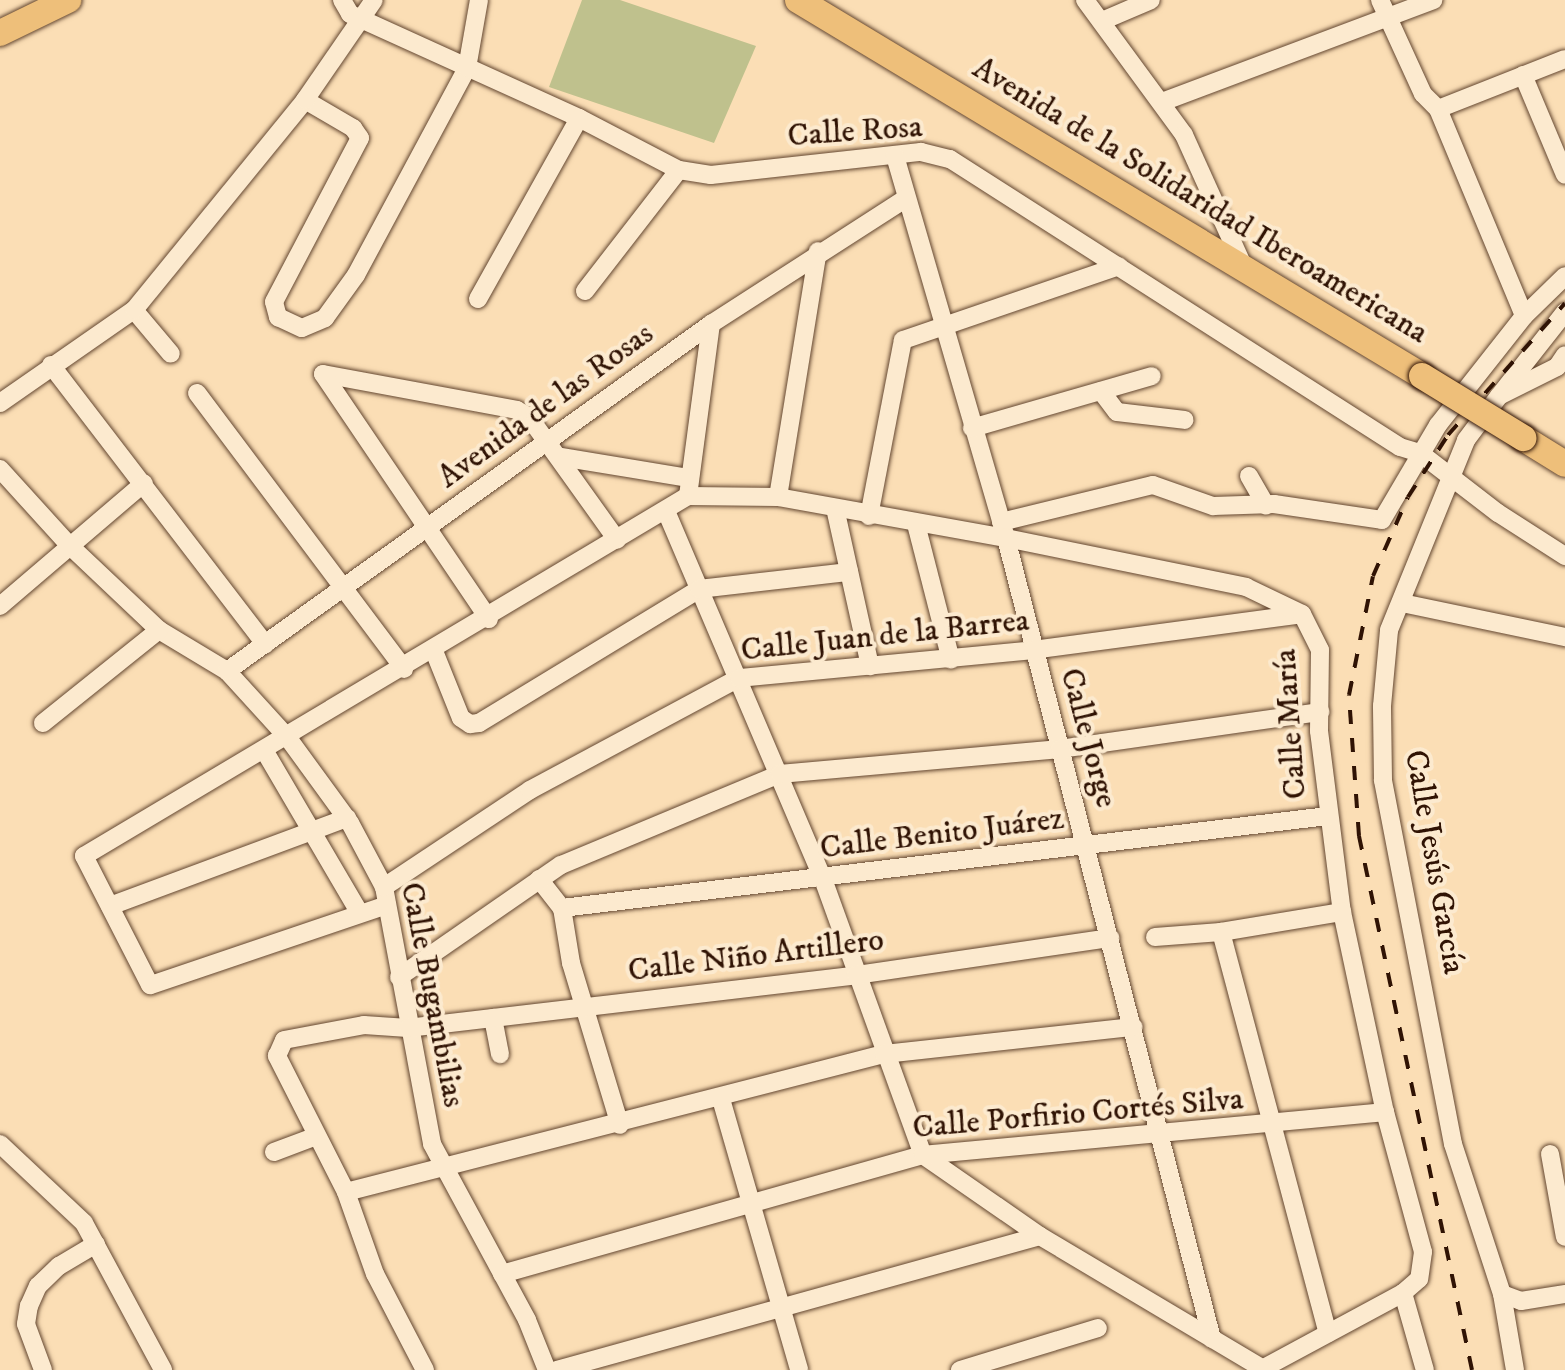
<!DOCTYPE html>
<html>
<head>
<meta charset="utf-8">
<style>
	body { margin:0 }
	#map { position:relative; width:1565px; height:1370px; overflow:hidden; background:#fbdeb5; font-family:"IM FELL DW Pica",serif }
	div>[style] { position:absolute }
	.green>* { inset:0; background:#bfc18d }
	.roads { filter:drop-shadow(0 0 2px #634630) drop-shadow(0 0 2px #634630) }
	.minor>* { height:18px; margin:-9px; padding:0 9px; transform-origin:9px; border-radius:9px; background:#fceacf }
	.highway>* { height:26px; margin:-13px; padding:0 13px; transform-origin:13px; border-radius:13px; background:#eebf7a }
	.rail>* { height:4px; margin-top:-2px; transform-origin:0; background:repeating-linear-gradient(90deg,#301304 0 14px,transparent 0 28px) }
	.bridges { filter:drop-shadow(0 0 2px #301304) drop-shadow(0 0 2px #301304) }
	.highway-bridge>* { height:26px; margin:-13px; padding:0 13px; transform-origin:13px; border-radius:13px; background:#eebf7a }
	span { translate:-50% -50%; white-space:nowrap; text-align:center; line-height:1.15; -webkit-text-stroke:8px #fceacf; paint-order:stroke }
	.street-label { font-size:32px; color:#301304 }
</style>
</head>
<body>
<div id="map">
	<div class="green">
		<div style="clip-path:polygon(582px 0,620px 0,756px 46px,714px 143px,549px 87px)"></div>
	</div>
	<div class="roads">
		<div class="minor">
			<div style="left:342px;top:0;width:16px;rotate:60deg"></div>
			<div style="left:350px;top:14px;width:252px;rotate:24.4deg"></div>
			<div style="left:579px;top:118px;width:113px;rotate:27.5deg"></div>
			<div style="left:679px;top:170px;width:32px;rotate:9deg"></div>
			<div style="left:711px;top:175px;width:211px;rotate:-6.3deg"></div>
			<div style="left:921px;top:152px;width:30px;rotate:14deg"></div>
			<div style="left:950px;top:159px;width:534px;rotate:32.62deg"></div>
			<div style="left:1400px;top:447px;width:21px;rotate:17deg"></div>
			<div style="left:1420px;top:453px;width:98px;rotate:37.6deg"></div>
			<div style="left:1498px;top:513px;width:80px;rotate:32.7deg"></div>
			<div style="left:1085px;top:0;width:167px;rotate:53.7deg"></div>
			<div style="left:1184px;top:135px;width:146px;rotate:65.7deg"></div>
			<div style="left:1380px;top:0;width:103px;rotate:65.4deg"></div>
			<div style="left:1423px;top:94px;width:21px;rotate:45deg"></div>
			<div style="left:1438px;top:109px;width:224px;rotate:67.4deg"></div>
			<div style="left:1102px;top:21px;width:53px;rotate:-23.2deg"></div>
			<div style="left:1523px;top:75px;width:108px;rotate:67.2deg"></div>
			<div style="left:305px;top:100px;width:56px;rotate:30.3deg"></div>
			<div style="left:353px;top:128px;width:12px;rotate:55deg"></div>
			<div style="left:360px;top:138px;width:185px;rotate:117.7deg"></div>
			<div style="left:274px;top:302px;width:16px;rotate:75deg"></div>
			<div style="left:278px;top:317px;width:26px;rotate:25deg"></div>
			<div style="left:302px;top:328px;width:25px;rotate:-23deg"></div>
			<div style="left:325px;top:318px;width:53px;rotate:-54.2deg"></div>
			<div style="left:356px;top:275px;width:235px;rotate:-61.8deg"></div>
			<div style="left:467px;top:68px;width:69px;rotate:-80deg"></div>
			<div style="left:1162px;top:102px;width:290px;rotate:-20.6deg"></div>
			<div style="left:1438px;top:109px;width:136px;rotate:-21.5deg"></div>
			<div style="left:895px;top:156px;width:398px;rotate:73.8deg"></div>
			<div style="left:1006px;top:538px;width:827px;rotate:75.58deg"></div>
			<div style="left:585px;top:291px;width:153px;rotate:-52.2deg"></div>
			<div style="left:478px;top:299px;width:207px;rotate:-60.8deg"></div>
			<div style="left:134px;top:310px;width:57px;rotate:49.9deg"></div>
			<div style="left:51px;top:365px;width:352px;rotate:52.5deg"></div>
			<div style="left:323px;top:374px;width:197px;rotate:10.5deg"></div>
			<div style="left:517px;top:410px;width:14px;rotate:30deg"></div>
			<div style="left:529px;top:417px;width:151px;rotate:54.4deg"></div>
			<div style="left:323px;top:374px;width:296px;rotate:55.9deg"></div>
			<div style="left:1101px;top:391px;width:26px;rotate:53deg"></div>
			<div style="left:1117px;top:412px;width:68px;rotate:6.7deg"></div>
			<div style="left:197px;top:393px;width:345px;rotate:53.1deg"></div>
			<div style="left:1499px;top:396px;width:107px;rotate:-51.8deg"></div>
			<div style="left:0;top:403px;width:163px;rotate:-34.8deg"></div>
			<div style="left:134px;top:310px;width:271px;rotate:-50.8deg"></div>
			<div style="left:305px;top:100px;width:121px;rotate:-55.4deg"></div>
			<div style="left:972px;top:428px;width:187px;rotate:-16.1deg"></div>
			<div style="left:561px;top:457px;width:130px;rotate:9.3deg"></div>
			<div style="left:0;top:469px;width:101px;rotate:47.8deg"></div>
			<div style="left:68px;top:544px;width:125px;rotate:43.4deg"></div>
			<div style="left:159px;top:630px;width:79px;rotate:31.1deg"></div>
			<div style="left:227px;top:671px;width:91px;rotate:47.7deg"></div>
			<div style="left:288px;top:738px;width:105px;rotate:53.9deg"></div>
			<div style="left:350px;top:823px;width:72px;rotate:62deg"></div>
			<div style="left:384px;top:887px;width:261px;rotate:79.4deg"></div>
			<div style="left:432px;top:1144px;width:200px;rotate:61.6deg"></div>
			<div style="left:527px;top:1320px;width:54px;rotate:68.2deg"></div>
			<div style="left:1249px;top:476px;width:34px;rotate:60deg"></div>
			<div style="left:688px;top:496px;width:174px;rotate:-82.4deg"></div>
			<div style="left:778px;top:497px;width:249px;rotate:-80.8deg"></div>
			<div style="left:835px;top:508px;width:162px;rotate:77.5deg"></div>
			<div style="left:666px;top:511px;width:400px;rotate:66.9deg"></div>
			<div style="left:823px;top:879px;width:294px;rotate:70.1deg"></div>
			<div style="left:869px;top:516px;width:179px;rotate:-79.1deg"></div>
			<div style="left:903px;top:340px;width:228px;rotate:-18.9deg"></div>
			<div style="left:1001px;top:522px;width:156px;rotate:-13.7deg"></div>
			<div style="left:1153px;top:485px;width:64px;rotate:19.3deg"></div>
			<div style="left:1213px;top:506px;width:61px;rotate:-1.9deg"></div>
			<div style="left:1274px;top:504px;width:109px;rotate:8.4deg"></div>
			<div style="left:1382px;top:520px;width:110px;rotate:-59.5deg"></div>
			<div style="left:1438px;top:425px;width:139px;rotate:-51.7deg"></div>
			<div style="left:1524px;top:316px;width:57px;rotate:-44.3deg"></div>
			<div style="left:916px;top:524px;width:140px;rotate:75.6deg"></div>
			<div style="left:1402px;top:603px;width:167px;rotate:11.8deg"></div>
			<div style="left:0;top:606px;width:189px;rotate:-40.5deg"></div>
			<div style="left:434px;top:651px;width:72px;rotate:68.1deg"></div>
			<div style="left:461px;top:718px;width:11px;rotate:34deg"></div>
			<div style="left:470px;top:724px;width:9px;rotate:-6deg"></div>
			<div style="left:479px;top:723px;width:258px;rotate:-31.3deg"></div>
			<div style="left:699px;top:589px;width:151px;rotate:-6.5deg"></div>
			<div style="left:227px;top:671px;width:596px;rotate:-35.64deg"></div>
			<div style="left:711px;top:324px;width:231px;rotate:-32.8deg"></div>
			<div style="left:43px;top:723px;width:149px;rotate:-38.7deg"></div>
			<div style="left:264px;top:750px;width:188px;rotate:59.6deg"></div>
			<div style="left:539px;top:879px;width:37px;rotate:52deg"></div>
			<div style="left:562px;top:908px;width:56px;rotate:80.7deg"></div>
			<div style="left:571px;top:963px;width:169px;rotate:73.2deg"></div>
			<div style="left:384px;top:887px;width:175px;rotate:-33.6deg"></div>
			<div style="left:530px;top:790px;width:237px;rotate:-28.2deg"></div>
			<div style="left:739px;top:678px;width:295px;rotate:-5.4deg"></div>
			<div style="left:1033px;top:650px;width:271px;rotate:-7.6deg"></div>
			<div style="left:387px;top:905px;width:250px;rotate:161.3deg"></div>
			<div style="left:150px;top:985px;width:145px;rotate:-117.1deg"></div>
			<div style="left:84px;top:856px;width:703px;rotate:-30.8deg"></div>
			<div style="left:688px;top:496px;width:90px;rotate:0.6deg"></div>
			<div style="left:778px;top:497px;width:232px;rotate:10.2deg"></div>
			<div style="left:1006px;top:538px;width:245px;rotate:11.5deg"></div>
			<div style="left:1246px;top:587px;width:62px;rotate:25.7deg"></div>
			<div style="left:1302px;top:614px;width:40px;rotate:63.4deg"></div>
			<div style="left:1320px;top:650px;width:81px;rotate:90.7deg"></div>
			<div style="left:1319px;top:731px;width:182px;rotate:82.8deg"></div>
			<div style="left:1342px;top:912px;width:205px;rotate:77.9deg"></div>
			<div style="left:1385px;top:1112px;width:145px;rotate:74.8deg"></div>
			<div style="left:1423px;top:1252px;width:27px;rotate:98deg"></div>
			<div style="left:1419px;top:1279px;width:21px;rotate:139deg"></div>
			<div style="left:1403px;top:1293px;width:162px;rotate:151.7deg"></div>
			<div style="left:110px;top:906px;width:253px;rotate:-20.4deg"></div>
			<div style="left:562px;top:908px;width:772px;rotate:-6.85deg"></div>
			<div style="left:1221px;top:932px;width:415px;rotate:75.1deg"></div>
			<div style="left:1155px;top:937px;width:66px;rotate:-4.3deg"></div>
			<div style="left:1221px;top:932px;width:123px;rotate:-9.4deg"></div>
			<div style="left:399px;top:977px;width:197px;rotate:-34.7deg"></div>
			<div style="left:561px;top:865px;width:237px;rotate:-22.6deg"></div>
			<div style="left:780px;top:774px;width:281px;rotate:-5.1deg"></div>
			<div style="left:1060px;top:749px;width:263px;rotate:-8.1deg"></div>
			<div style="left:493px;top:1018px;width:37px;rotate:79deg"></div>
			<div style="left:721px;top:1099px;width:282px;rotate:73.9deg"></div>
			<div style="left:0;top:1144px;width:115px;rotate:43.2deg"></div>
			<div style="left:84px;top:1223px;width:167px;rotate:61.7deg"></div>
			<div style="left:274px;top:1152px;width:43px;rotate:-20.6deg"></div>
			<div style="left:1550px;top:1154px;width:84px;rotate:79.8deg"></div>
			<div style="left:923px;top:1155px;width:142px;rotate:34.7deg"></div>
			<div style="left:1040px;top:1236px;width:257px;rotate:30.8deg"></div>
			<div style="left:346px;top:1192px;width:555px;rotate:-14.39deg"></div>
			<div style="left:884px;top:1054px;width:251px;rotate:-6.2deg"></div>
			<div style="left:502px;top:1274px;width:437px;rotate:-15.8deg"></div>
			<div style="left:923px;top:1155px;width:464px;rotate:-5.3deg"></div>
			<div style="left:1403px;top:1293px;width:80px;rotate:74.1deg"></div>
			<div style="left:1502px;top:1294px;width:20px;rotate:20deg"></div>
			<div style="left:1521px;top:1301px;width:45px;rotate:-9deg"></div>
			<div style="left:43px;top:1370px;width:49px;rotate:-110.3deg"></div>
			<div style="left:26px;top:1324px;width:18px;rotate:-81deg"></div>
			<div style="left:29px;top:1306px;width:22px;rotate:-66deg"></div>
			<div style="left:38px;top:1286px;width:29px;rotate:-44deg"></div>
			<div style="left:59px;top:1266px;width:43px;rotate:-30.7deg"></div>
			<div style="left:425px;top:1370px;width:108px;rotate:-117.5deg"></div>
			<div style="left:375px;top:1274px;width:87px;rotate:-109.5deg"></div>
			<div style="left:346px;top:1192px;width:153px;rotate:-116.9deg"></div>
			<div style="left:277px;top:1056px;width:17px;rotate:-66deg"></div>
			<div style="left:284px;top:1040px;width:81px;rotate:-10.6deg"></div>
			<div style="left:364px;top:1025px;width:44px;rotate:3.9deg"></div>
			<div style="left:408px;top:1028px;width:451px;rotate:-6.7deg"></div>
			<div style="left:856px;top:975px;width:257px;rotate:-8.3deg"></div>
			<div style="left:557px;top:1370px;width:501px;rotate:-15.51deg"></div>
			<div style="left:960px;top:1370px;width:144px;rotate:-16.9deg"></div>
			<div style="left:1515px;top:1370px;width:77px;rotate:-99.7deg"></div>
			<div style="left:1502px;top:1294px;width:158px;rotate:-108.1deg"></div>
			<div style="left:1453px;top:1144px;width:371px;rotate:-100.9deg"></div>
			<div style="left:1383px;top:780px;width:74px;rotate:-90.8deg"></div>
			<div style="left:1382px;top:706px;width:76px;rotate:-84.7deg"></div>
			<div style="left:1389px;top:630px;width:205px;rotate:-67.9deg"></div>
			<div style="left:1466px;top:440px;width:55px;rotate:-53.1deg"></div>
			<div style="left:1499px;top:396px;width:65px;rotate:-26.6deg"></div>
			<div style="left:1557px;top:367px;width:14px;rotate:-56deg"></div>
		</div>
		<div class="highway">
			<div style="left:798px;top:0;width:729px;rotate:31.07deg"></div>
			<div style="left:0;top:33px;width:76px;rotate:-25.9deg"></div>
			<div style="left:1523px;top:438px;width:49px;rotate:31.8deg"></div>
		</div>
	</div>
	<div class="rail">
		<div style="left:1472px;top:1370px;width:546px;rotate:-101.95deg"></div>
		<div style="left:1359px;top:836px;width:141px;rotate:-94.1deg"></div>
		<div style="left:1349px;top:695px;width:121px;rotate:-78.6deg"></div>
		<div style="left:1373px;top:576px;width:86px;rotate:-66.1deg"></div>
		<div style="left:1408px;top:497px;width:74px;rotate:-57.2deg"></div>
		<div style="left:1448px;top:435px;width:176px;rotate:-48.4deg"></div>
	</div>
	<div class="bridges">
		<div class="highway-bridge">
			<div style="left:1422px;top:376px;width:119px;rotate:31.5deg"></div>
		</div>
	</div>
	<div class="street-label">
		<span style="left:855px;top:132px;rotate:-4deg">Calle Rosa</span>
		<span style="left:1200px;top:201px;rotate:31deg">Avenida de la Solidaridad Iberoamericana</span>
		<span style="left:546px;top:406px;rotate:-36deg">Avenida de las Rosas</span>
		<span style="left:885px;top:636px;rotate:-6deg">Calle Juan de la Barrea</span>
		<span style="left:1291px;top:724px;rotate:-94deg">Calle María</span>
		<span style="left:1088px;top:738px;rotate:75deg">Calle Jorge</span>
		<span style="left:942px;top:834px;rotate:-7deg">Calle Benito Juárez</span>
		<span style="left:1434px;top:862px;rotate:80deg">Calle Jesús García</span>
		<span style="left:756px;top:956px;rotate:-7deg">Calle Niño Artillero</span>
		<span style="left:432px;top:995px;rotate:79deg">Calle Bugambilias</span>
		<span style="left:1078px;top:1114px;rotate:-5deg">Calle Porfirio Cortés Silva</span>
	</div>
</div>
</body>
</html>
